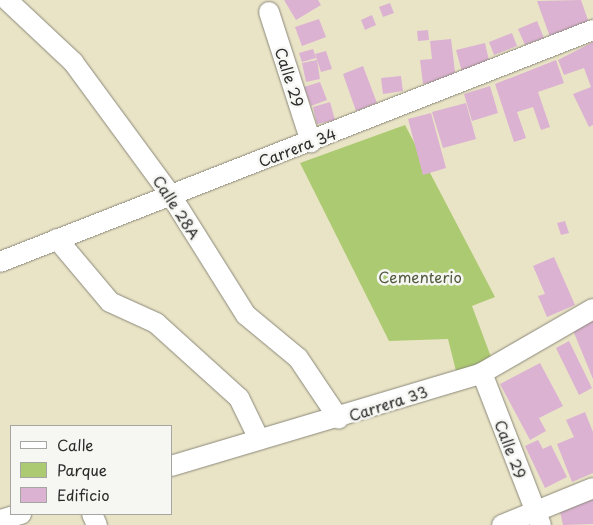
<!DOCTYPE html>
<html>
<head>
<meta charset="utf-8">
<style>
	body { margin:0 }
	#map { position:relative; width:593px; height:525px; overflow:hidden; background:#eae4c7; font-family:"Playpen Sans",sans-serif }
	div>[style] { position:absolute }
	.green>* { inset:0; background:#acca71 }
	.building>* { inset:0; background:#dbb2d2 }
	.roads { filter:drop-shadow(0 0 1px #8a8879) drop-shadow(0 0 1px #8a8879) }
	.minor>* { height:20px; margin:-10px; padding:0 10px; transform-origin:10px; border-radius:10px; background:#fff }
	span { translate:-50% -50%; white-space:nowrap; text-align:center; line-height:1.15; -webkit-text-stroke:5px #f6f6f2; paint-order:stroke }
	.street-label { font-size:15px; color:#2b2b2b }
	.park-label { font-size:15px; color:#525b40 }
	.legend { position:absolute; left:10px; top:425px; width:162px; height:90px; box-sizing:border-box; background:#f6f6f2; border:1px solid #a5a5a2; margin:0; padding:6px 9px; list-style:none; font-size:15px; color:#2b2b2b }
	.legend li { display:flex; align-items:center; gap:10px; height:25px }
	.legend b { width:25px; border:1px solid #a5a5a2 }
</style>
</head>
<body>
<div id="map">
	<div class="green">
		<div style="clip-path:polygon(405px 125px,495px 297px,472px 306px,491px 357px,458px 379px,448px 339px,389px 341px,300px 163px)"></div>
	</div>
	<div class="building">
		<div style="clip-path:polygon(284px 0,318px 0,321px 5px,296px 20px)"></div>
		<div style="clip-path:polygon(581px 0,589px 23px,550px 37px,537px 1px)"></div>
		<div style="clip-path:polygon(390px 3px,394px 13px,383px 17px,379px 7px)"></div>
		<div style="clip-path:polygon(372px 15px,376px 25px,365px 30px,361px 20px)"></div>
		<div style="clip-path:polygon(319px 19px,326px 37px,302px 46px,295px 27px)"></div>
		<div style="clip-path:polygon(537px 21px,544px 38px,525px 45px,518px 29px)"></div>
		<div style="clip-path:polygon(428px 30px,429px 40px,418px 41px,417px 31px)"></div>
		<div style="clip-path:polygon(512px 33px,517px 46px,494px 55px,489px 42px)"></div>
		<div style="clip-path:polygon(451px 39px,456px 80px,423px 84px,420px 60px,432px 59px,430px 41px)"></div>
		<div style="clip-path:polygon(593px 42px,593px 125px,589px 127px,573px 94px,591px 87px,584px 68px,564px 75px,558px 60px)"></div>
		<div style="clip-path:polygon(485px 43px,490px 65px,462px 72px,456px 50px)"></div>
		<div style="clip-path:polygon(313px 49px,316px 58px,302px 62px,299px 53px)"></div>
		<div style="clip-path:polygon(326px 51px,332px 69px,321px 72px,315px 54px)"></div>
		<div style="clip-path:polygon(317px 60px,320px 79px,306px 82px,302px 63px)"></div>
		<div style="clip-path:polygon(556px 60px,564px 83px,538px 92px,550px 127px,541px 130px,533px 107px,517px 112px,526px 138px,514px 142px,495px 84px)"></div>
		<div style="clip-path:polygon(363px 66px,377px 103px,356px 111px,343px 74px)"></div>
		<div style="clip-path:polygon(401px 76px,403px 91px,383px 94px,381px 78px)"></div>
		<div style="clip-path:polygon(320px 82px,327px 100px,311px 106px,304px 87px)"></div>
		<div style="clip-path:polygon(490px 86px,498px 113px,472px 121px,464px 94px)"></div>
		<div style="clip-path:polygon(330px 102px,335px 120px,317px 124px,313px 107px)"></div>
		<div style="clip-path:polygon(466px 103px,476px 139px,443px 148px,432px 112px)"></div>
		<div style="clip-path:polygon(431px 113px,446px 168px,423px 175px,408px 119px)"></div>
		<div style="clip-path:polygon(565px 221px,569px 233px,561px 235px,557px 223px)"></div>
		<div style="clip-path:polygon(554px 257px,575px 305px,547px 317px,538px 296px,545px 294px,533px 266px)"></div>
		<div style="clip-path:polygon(593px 319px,593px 379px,572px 328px)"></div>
		<div style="clip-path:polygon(569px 341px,592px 388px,579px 395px,556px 348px)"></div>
		<div style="clip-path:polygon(540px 363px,563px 406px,539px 418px,546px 431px,530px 440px,500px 384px)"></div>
		<div style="clip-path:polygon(585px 412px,593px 432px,593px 473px,572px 482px,557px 444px,574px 437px,566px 420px)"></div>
		<div style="clip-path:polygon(538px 440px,543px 449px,551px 445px,567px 477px,545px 488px,525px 446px)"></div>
		<div style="clip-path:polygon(593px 499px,593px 524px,563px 525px,559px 507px)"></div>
	</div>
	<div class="roads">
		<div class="minor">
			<div style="left:7px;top:0;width:91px;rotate:43.2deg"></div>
			<div style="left:73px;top:62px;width:164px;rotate:53.7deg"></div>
			<div style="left:170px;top:194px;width:143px;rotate:57.9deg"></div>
			<div style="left:246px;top:315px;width:67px;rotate:39.6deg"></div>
			<div style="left:298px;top:358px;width:73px;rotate:56.1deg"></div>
			<div style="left:269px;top:12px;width:137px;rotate:72.1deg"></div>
			<div style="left:57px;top:239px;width:82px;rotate:49.9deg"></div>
			<div style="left:110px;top:302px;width:51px;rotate:24.5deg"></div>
			<div style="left:156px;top:323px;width:112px;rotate:42.1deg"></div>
			<div style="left:239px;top:398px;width:46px;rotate:64deg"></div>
			<div style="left:0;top:262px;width:637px;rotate:-21.37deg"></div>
			<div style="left:482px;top:373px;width:163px;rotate:68.8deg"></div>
			<div style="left:171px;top:466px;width:325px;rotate:-16.6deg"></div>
			<div style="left:482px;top:373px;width:128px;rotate:-30deg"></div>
			<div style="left:92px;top:514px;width:12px;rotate:66deg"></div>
			<div style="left:0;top:520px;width:22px;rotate:-16deg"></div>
			<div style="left:502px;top:525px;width:98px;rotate:-22.1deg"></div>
		</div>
	</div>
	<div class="street-label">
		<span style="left:290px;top:77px;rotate:72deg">Calle 29</span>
		<span style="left:297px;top:147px;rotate:-21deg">Carrera 34</span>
		<span style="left:177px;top:207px;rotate:57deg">Calle 28A</span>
		<span style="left:388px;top:403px;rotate:-18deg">Carrera 33</span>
		<span style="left:511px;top:449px;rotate:69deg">Calle 29</span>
	</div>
	<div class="park-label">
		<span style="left:420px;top:277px">Cementerio</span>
	</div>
	<ul class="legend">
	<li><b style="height:6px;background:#fff"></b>Calle</li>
	<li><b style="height:14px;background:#acca71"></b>Parque</li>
	<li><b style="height:14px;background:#dbb2d2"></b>Edificio</li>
	</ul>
</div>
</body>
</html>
